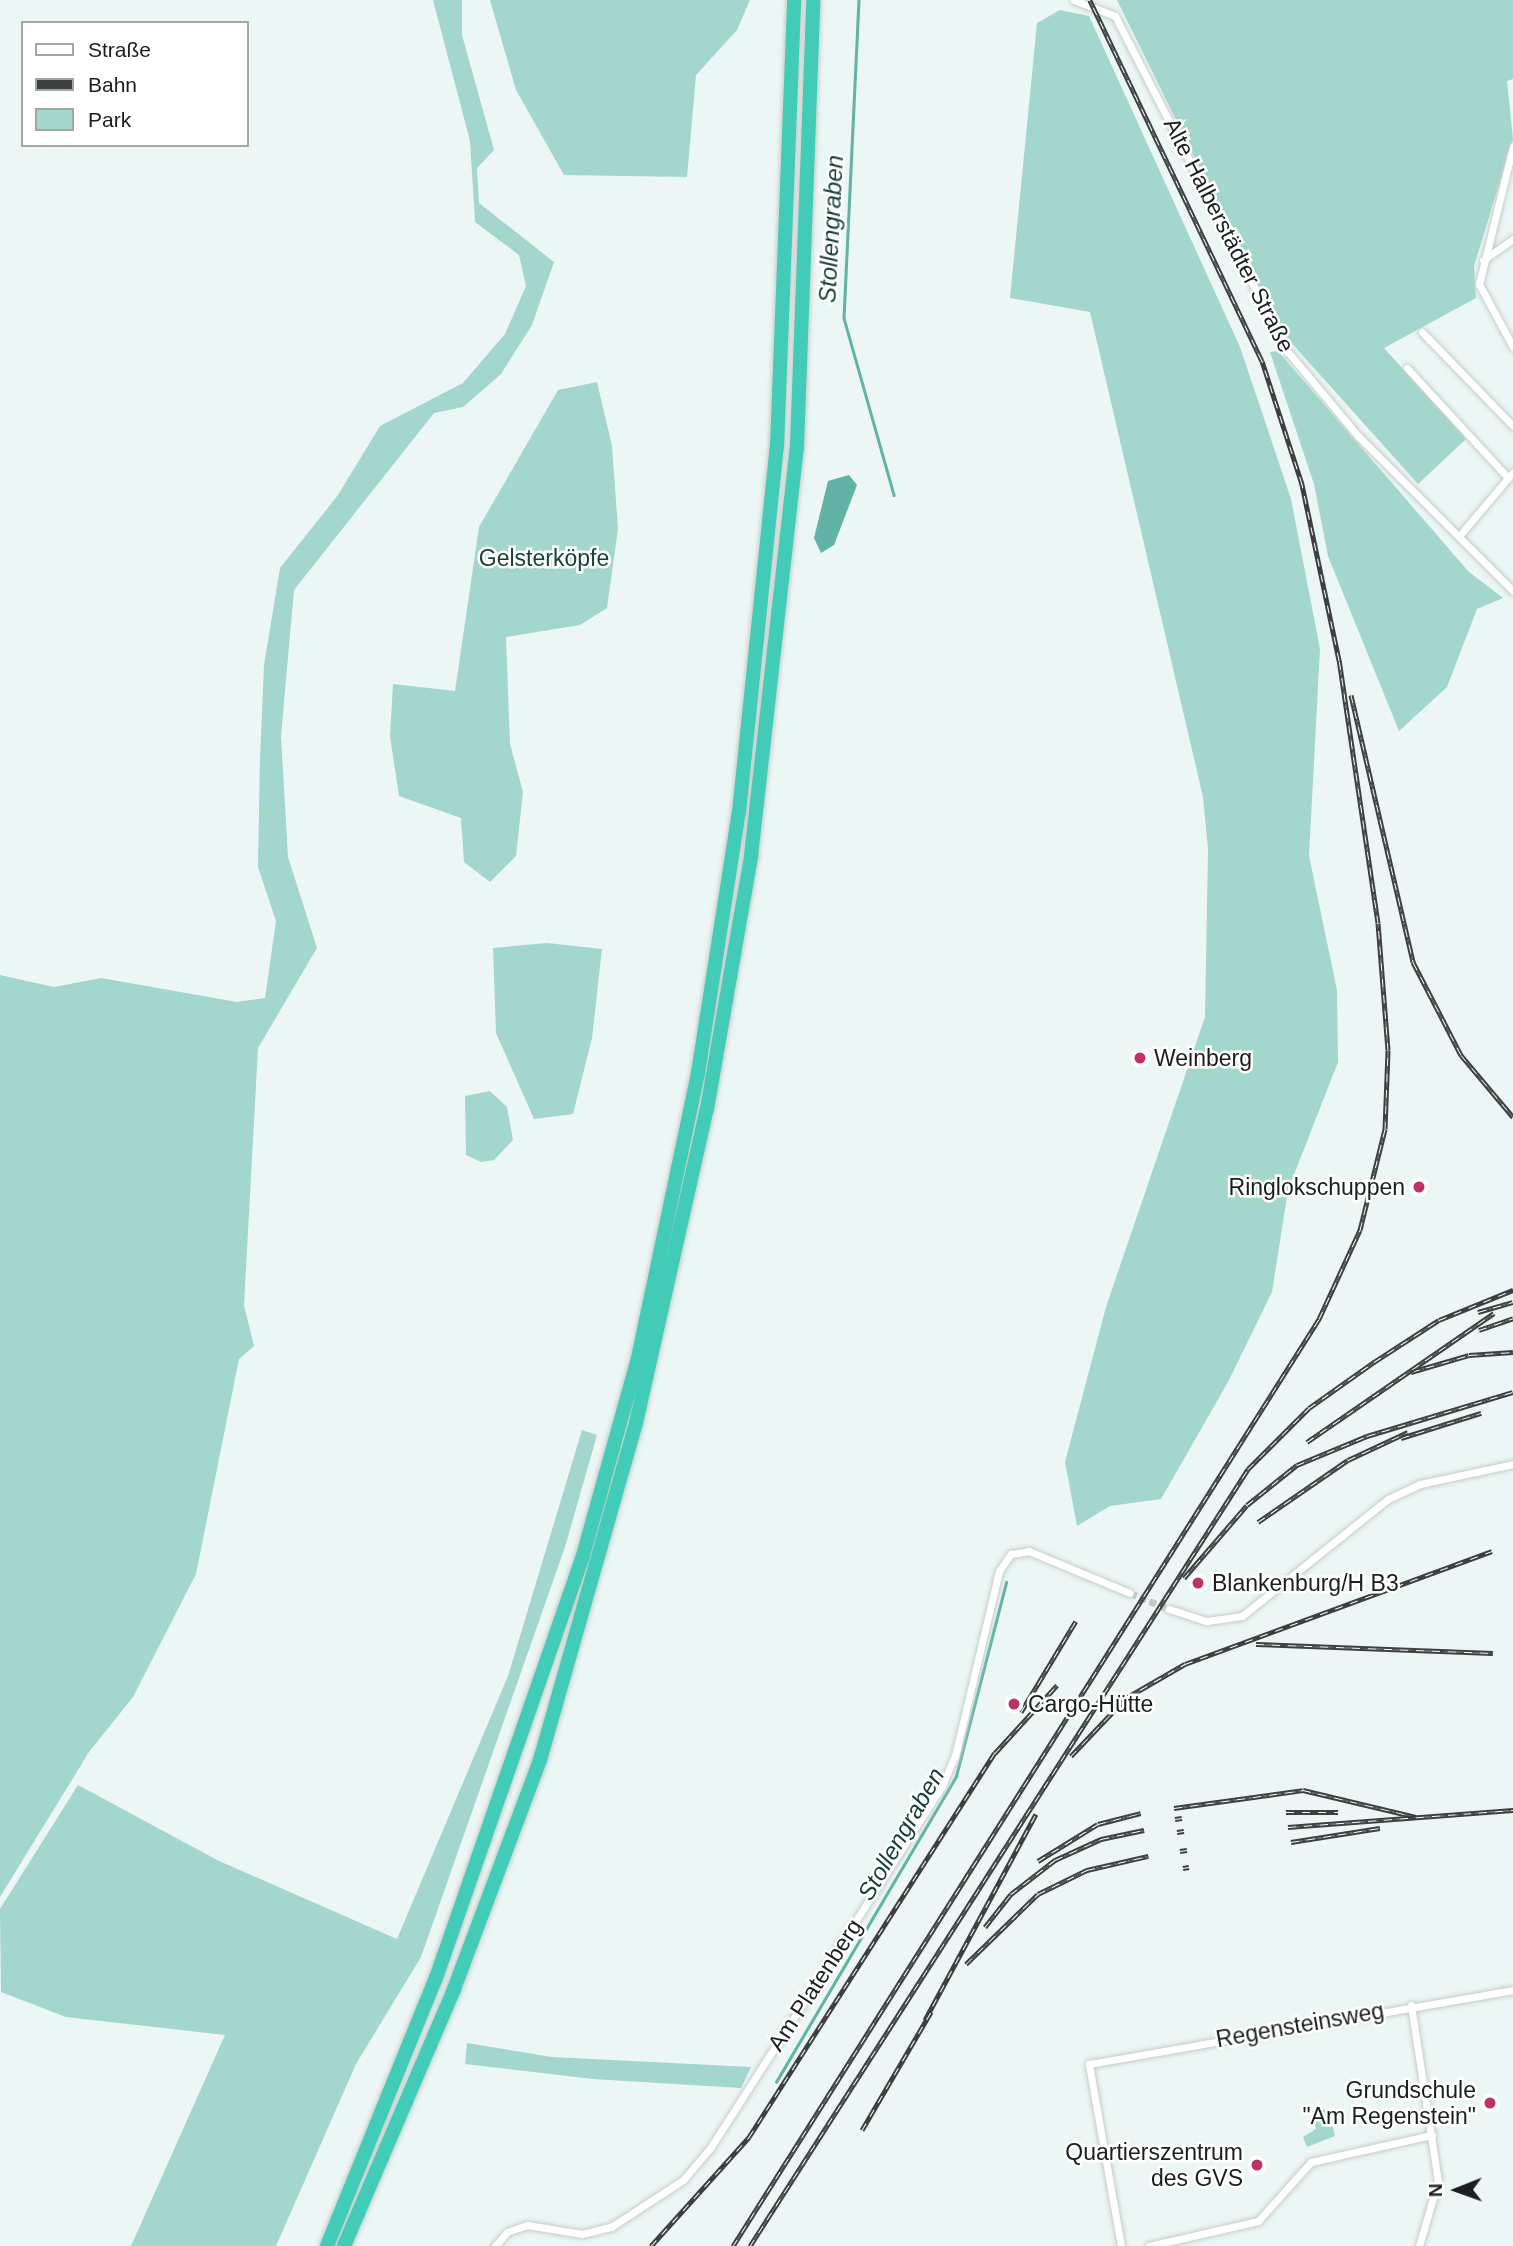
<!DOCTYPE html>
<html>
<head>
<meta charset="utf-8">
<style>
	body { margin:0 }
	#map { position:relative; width:1513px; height:2246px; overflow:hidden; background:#ecf6f4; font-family:Arial,sans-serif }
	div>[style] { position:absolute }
	.green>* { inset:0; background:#a3d6cc }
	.water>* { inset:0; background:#60b3a5 }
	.stream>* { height:2.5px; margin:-1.25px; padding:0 1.25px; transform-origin:1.25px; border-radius:1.25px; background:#60b3a5 }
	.street-tunnel>* { height:7px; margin-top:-3.5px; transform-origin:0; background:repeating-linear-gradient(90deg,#c2cbc9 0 7px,transparent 0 10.5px) }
	.roads { filter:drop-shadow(0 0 2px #c4cecc) drop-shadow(0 0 2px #c4cecc) }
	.street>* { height:7px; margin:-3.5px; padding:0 3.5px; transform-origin:3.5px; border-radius:3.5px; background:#fff }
	.highway>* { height:14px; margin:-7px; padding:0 7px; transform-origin:7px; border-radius:7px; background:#42ccb7 }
	.rail>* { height:5px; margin-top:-2.5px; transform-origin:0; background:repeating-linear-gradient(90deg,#fff 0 8px,#3c4040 0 16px); box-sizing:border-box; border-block:2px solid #3c4040 }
	.dots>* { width:19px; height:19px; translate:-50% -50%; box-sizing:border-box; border:4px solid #fff; border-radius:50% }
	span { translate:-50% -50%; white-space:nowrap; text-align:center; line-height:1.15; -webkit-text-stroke:5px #fff; paint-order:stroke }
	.street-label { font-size:23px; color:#1b1e1e }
	.park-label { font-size:23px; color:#19403a }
	.poi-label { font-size:23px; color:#1b1e1e }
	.left { translate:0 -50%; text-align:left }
	.right { translate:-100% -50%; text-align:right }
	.water-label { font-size:24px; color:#163e37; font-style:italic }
	.legend { position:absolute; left:21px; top:21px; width:228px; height:126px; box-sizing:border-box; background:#fff; border:2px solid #a4a5a5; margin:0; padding:9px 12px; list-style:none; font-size:21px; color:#1b1e1e }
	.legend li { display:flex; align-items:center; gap:14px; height:35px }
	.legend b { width:35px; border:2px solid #a4a5a5 }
	.north { position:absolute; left:1422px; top:2155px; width:70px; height:70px; -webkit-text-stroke:5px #fff; paint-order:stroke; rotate:269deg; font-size:19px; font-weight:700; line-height:28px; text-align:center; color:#1b1e1e }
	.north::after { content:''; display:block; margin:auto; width:24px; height:32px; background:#1b1e1e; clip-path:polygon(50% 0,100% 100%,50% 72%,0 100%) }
</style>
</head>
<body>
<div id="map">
	<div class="green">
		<div style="clip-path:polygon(433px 0,462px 0,462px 35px,494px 150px,477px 168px,479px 203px,554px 262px,532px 325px,501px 374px,463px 407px,434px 413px,294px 590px,281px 736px,288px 857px,317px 948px,258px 1048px,244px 1305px,254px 1346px,239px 1359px,196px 1574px,133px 1697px,89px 1752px,0 1897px,0 975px,54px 987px,101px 978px,237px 1002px,265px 998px,276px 921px,258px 867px,260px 758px,264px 665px,280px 568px,338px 495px,380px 426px,463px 383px,505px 334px,526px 286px,519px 255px,475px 222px,470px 141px)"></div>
		<div style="clip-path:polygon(490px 0,750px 0,737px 30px,696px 75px,687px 177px,564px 175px,516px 90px)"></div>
		<div style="clip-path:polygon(1117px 0,1513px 0,1513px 79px,1507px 81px,1513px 139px,1474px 266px,1476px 298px,1384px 348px,1466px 439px,1418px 484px,1279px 329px)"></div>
		<div style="clip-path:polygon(1060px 10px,1089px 16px,1240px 347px,1291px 499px,1320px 649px,1309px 856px,1337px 990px,1338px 1062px,1288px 1190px,1272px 1292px,1228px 1382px,1161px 1499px,1110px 1506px,1077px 1526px,1065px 1462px,1106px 1307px,1205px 1017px,1208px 849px,1203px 797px,1090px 312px,1010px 298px,1037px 23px)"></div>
		<div style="clip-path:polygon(1278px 351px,1468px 571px,1503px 598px,1477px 609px,1447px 687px,1399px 731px,1328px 556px,1314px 484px,1270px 352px)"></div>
		<div style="clip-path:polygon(597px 382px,612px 446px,618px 529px,607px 608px,580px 625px,506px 637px,510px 744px,523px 792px,516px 856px,490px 882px,464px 862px,461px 818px,399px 796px,390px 736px,393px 684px,455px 691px,479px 527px,558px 390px)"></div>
		<div style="clip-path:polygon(547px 943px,602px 949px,592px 1038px,573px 1114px,534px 1119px,496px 1033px,493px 948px)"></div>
		<div style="clip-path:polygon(490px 1091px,507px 1107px,513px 1140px,494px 1160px,481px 1162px,466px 1155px,465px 1096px)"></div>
		<div style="clip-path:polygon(582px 1430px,597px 1435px,565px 1547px,421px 1957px,356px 2064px,276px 2246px,131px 2246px,225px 2035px,66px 2017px,1px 1992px,0 1909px,78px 1785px,219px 1861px,397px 1939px,508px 1676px)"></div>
		<div style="clip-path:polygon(467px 2043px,552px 2057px,751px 2067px,741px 2088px,593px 2079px,465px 2064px)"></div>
		<div style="clip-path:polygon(1329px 2108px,1335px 2136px,1307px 2147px,1303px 2137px,1316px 2129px,1312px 2111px)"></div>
	</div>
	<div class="water">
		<div style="clip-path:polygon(849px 475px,857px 485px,834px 545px,821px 553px,814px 538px,828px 481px)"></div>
	</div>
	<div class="stream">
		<div style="left:859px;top:0;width:318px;rotate:92.7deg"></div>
		<div style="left:844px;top:318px;width:184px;rotate:74.2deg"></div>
		<div style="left:776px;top:2082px;width:355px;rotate:-59.5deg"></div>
		<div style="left:956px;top:1776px;width:200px;rotate:-75.5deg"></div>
	</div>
	<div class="street-tunnel">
		<div style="left:1130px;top:1593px;width:42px;rotate:22.3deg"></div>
	</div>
	<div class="roads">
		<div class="street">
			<div style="left:1074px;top:0;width:44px;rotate:21.3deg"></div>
			<div style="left:1115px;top:16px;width:378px;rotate:62.8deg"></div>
			<div style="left:1288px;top:352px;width:109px;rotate:50.2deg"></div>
			<div style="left:1358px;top:436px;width:219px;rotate:45deg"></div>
			<div style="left:1513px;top:146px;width:142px;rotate:103.8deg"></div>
			<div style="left:1479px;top:284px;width:72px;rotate:61.6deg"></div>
			<div style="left:1483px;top:260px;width:37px;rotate:-35deg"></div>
			<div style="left:1422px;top:332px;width:131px;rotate:45.9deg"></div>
			<div style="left:1407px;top:368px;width:149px;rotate:47.4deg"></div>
			<div style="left:1460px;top:535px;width:82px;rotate:-49.9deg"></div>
			<div style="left:1169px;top:1609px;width:40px;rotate:18deg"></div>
			<div style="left:1207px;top:1621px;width:35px;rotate:-8deg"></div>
			<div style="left:1242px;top:1616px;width:187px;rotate:-38.7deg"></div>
			<div style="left:1388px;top:1499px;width:35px;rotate:-25deg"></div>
			<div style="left:1420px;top:1484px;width:95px;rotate:-12.1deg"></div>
			<div style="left:1411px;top:2005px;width:178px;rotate:81.3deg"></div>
			<div style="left:1438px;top:2181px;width:68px;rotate:106.3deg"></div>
			<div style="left:495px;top:2246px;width:18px;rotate:-49deg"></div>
			<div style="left:507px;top:2232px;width:21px;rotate:-19deg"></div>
			<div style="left:527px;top:2225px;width:56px;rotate:9.3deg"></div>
			<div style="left:582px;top:2234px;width:30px;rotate:-14deg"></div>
			<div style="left:611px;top:2227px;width:86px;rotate:-33.1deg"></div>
			<div style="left:683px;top:2180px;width:43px;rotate:-49.7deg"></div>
			<div style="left:711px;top:2147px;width:429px;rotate:-57.4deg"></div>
			<div style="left:942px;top:1786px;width:33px;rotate:-67deg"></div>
			<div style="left:955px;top:1756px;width:190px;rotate:-76.6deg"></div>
			<div style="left:999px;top:1571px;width:21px;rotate:-55deg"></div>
			<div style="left:1011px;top:1554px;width:18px;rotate:-9deg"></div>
			<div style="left:1029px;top:1551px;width:109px;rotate:22.6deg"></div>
			<div style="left:1121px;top:2246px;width:185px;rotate:-100deg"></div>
			<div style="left:1089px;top:2064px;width:430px;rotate:-9.9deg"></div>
			<div style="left:1149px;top:2246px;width:112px;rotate:-12.9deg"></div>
			<div style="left:1258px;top:2221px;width:79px;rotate:-48.1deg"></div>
			<div style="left:1311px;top:2162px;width:124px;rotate:-12.6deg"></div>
		</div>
		<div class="highway">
			<div style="left:327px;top:2246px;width:289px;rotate:-67.9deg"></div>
			<div style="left:436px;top:1978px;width:444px;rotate:-70.8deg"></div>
			<div style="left:582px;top:1559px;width:209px;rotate:-74.4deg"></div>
			<div style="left:638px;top:1358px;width:291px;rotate:-78.1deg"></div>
			<div style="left:698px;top:1073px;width:264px;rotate:-81.1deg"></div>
			<div style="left:739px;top:812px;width:367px;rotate:-84.1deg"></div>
			<div style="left:777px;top:447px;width:447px;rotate:-87.8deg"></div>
			<div style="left:344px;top:2246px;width:280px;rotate:-66.8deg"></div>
			<div style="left:454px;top:1989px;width:245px;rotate:-69.4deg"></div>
			<div style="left:540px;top:1760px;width:350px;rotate:-74.1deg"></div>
			<div style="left:636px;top:1423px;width:322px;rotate:-77.3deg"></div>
			<div style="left:707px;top:1109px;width:257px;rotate:-80.1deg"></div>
			<div style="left:751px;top:856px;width:413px;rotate:-83.6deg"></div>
			<div style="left:797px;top:446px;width:446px;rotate:-87.9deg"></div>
		</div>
	</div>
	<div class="rail">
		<div style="left:1351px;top:695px;width:274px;rotate:76.9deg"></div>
		<div style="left:1413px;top:962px;width:105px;rotate:62.7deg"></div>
		<div style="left:1461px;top:1055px;width:81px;rotate:50deg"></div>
		<div style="left:1478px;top:1312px;width:36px;rotate:-16deg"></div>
		<div style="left:1479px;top:1330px;width:36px;rotate:-19deg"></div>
		<div style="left:1411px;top:1372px;width:60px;rotate:-16.3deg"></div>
		<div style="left:1469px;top:1355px;width:44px;rotate:-3.9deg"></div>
		<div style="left:1401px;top:1438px;width:84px;rotate:-17.4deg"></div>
		<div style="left:1307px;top:1442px;width:227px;rotate:-34.6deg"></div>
		<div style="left:1258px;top:1522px;width:109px;rotate:-34.6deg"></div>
		<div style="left:1348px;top:1460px;width:66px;rotate:-25deg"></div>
		<div style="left:1184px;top:1578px;width:96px;rotate:-49.2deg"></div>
		<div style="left:1247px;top:1505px;width:64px;rotate:-38.7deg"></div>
		<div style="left:1297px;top:1465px;width:76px;rotate:-22.5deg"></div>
		<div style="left:1367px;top:1436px;width:152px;rotate:-16.8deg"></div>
		<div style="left:1256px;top:1644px;width:237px;rotate:2.2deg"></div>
		<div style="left:1021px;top:1712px;width:106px;rotate:-58.9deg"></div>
		<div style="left:1071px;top:1756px;width:80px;rotate:-46.5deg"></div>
		<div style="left:1126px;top:1698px;width:68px;rotate:-30deg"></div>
		<div style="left:1185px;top:1664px;width:327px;rotate:-20.2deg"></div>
		<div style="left:1174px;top:1808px;width:130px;rotate:-7.9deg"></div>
		<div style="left:1303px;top:1790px;width:116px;rotate:13.4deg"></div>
		<div style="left:1286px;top:1812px;width:52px"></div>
		<div style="left:1175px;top:1819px;width:7px;rotate:-8deg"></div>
		<div style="left:1288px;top:1827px;width:226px;rotate:-4.3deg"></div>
		<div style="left:1177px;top:1832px;width:7px;rotate:-8deg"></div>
		<div style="left:1291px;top:1842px;width:90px;rotate:-8.9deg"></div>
		<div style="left:1180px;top:1851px;width:7px;rotate:-8deg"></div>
		<div style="left:1038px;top:1861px;width:70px;rotate:-31.7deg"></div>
		<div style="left:1098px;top:1824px;width:44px;rotate:-14.3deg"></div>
		<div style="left:1183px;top:1868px;width:6px;rotate:-9deg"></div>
		<div style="left:985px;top:1927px;width:42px;rotate:-51.8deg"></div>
		<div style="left:1011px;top:1894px;width:56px;rotate:-37.7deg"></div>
		<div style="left:1055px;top:1860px;width:51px;rotate:-24.5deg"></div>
		<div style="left:1101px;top:1839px;width:44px;rotate:-11.8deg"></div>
		<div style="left:966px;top:1964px;width:100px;rotate:-44.2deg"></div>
		<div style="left:1038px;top:1894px;width:55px;rotate:-26.1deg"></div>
		<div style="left:1087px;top:1870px;width:63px;rotate:-12.9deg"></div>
		<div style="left:925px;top:2020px;width:234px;rotate:-61.7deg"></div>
		<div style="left:862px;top:2130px;width:137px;rotate:-59.7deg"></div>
		<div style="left:651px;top:2246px;width:147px;rotate:-48deg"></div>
		<div style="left:749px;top:2137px;width:456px;rotate:-57.4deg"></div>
		<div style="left:995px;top:1753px;width:92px;rotate:-47.6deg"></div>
		<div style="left:733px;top:2246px;width:1097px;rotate:-57.7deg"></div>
		<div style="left:1319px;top:1319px;width:98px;rotate:-65.3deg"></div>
		<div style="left:1360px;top:1230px;width:104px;rotate:-76.1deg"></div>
		<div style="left:1385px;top:1129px;width:79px;rotate:-87.8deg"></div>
		<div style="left:1388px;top:1050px;width:127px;rotate:-94.5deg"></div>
		<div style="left:1378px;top:923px;width:266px;rotate:-98.4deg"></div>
		<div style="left:1339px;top:660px;width:180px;rotate:-101.9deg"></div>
		<div style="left:1302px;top:484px;width:129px;rotate:-108deg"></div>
		<div style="left:1262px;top:361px;width:400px;rotate:-115.5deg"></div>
		<div style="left:750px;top:2246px;width:923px;rotate:-57.34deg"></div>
		<div style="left:1248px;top:1469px;width:86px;rotate:-45deg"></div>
		<div style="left:1309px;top:1408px;width:80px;rotate:-35.3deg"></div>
		<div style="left:1374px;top:1362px;width:77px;rotate:-32.9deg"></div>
		<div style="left:1439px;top:1320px;width:80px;rotate:-22.1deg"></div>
	</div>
	<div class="dots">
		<div style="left:1140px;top:1058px;background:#bd3269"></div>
		<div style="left:1419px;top:1187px;background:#bd3269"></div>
		<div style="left:1198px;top:1583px;background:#bd3269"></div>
		<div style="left:1014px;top:1704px;background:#bd3269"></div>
		<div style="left:1490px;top:2103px;background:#bd3269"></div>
		<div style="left:1257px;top:2165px;background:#bd3269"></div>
	</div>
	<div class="street-label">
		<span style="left:1229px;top:235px;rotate:63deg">Alte Halberstädter Straße</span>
		<span style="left:815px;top:1985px;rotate:-57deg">Am Platenberg</span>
		<span style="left:1300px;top:2025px;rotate:-10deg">Regensteinsweg</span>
	</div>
	<div class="park-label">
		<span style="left:544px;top:558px">Gelsterköpfe</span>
	</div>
	<div class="poi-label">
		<span class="left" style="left:1154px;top:1058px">Weinberg</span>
		<span class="right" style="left:1405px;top:1187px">Ringlokschuppen</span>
		<span class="left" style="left:1212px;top:1583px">Blankenburg/H B3</span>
		<span class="left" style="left:1028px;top:1704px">Cargo-Hütte</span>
		<span class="right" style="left:1476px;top:2103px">Grundschule<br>"Am Regenstein"</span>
		<span class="right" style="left:1243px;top:2165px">Quartierszentrum<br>des GVS</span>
	</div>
	<div class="water-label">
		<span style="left:831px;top:229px;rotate:-87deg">Stollengraben</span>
		<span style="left:901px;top:1834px;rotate:-60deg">Stollengraben</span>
	</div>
	<ul class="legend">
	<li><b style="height:9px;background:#fff"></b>Straße</li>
	<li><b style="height:9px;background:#3c4040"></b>Bahn</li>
	<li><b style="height:19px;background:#a3d6cc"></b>Park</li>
	</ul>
	<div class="north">N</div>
</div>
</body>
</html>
